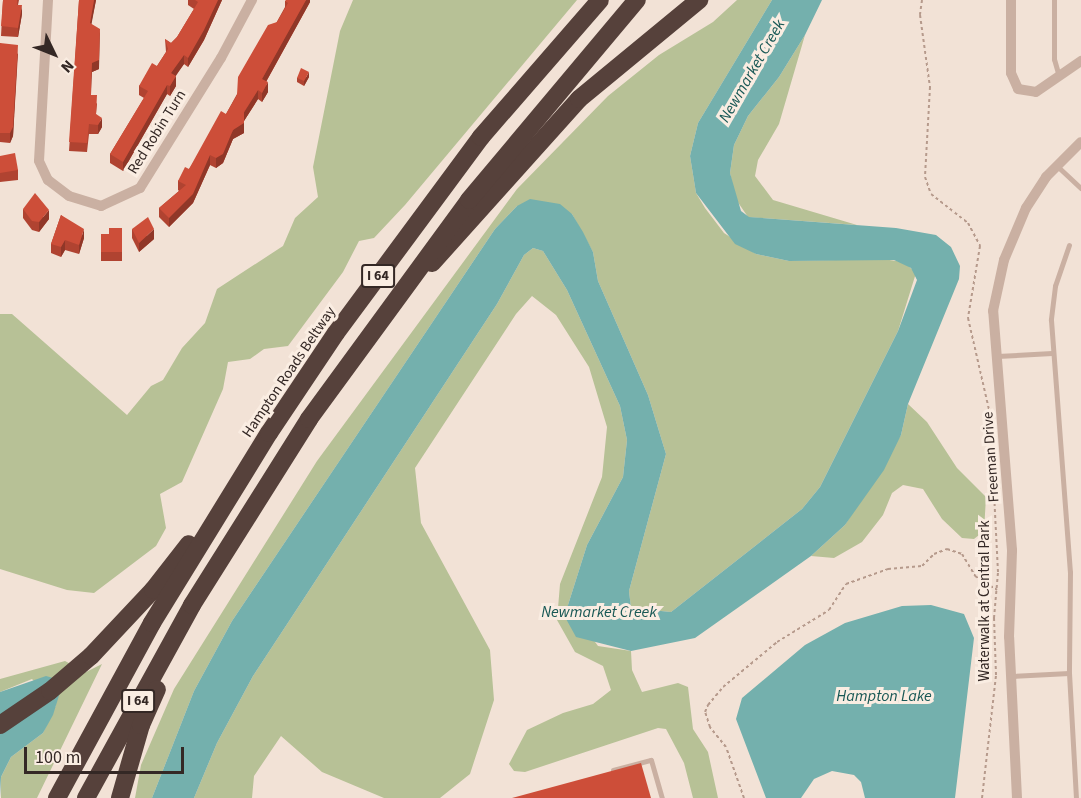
<!DOCTYPE html>
<html>
<head>
<meta charset="utf-8">
<style>
	body { margin:0 }
	#map { position:relative; width:1081px; height:798px; overflow:hidden; background:#f2e2d6; font-family:"Source Sans 3",sans-serif }
	div>[style] { position:absolute }
	.green>* { inset:0; background:#b7c196 }
	.water>* { inset:0; background:#74b0ad }
	.path>* { height:2px; margin-top:-1px; transform-origin:0; background:repeating-linear-gradient(90deg,#b69a8c 0 3px,transparent 0 6px) }
	.service>* { height:5px; margin:-2.5px; padding:0 2.5px; transform-origin:2.5px; border-radius:2.5px; background:#cab0a2 }
	.minor>* { height:10px; margin:-5px; padding:0 5px; transform-origin:5px; border-radius:5px; background:#cab0a2 }
	.motorway>* { height:18px; margin:-9px; padding:0 9px; transform-origin:9px; border-radius:9px; background:#56413b }
	.wall>* { inset:0; background:#b04331 }
	.shaded-wall>* { inset:0; background:#903728 }
	.building>* { inset:0; background:#cd4e39 }
	span { translate:-50% -50%; white-space:nowrap; text-align:center; line-height:1.15; -webkit-text-stroke:6px #faede2; paint-order:stroke }
	.shield-label span { padding:2px 4px; background:#faede2; border:2px solid; border-radius:4px; -webkit-text-stroke-width:0 }
	.shield-label { font-size:14px; color:#342825; font-weight:700 }
	.street-label { font-size:15px; color:#342825 }
	.water-label { font-size:16px; color:#185855; font-style:italic }
	.north { position:absolute; left:24px; top:24px; width:60px; height:60px; -webkit-text-stroke:4px #faede2; paint-order:stroke; rotate:133deg; font-size:16px; font-weight:700; line-height:24px; text-align:center; color:#342825 }
	.north::after { content:''; display:block; margin:auto; width:21px; height:27px; background:#342825; clip-path:polygon(50% 0,100% 100%,50% 72%,0 100%) }
	.scale { position:absolute; left:24px; top:747px; width:160px; height:27px; box-sizing:border-box; border:3px solid #342825; border-top:0; padding-left:8px; font-size:18px; line-height:21px; white-space:nowrap; color:#342825; -webkit-text-stroke:4px #faede2; paint-order:stroke }
</style>
</head>
<body>
<div id="map">
	<div class="green">
		<div style="clip-path:polygon(353px 0,577px 0,405px 205px,374px 238px,359px 241px,343px 272px,288px 346px,264px 349px,250px 359px,228px 362px,223px 389px,182px 482px,160px 494px,166px 528px,156px 546px,94px 593px,67px 590px,0 569px,0 314px,12px 314px,127px 415px,151px 386px,163px 380px,182px 348px,205px 323px,217px 289px,283px 246px,295px 218px,318px 197px,313px 167px,340px 31px)"></div>
		<div style="clip-path:polygon(737px 0,772px 0,698px 123px,690px 156px,696px 193px,705px 208px,724px 233px,756px 254px,789px 261px,882px 259px,904px 262px,916px 273px,898px 331px,820px 487px,802px 509px,671px 612px,631px 608px,629px 591px,666px 454px,662px 441px,648px 395px,598px 281px,593px 252px,572px 214px,517px 206px,495px 229px,232px 621px,194px 691px,152px 798px,135px 798px,141px 765px,174px 689px,317px 461px,517px 189px,608px 96px,659px 55px,713px 22px)"></div>
		<div style="clip-path:polygon(805px 35px,779px 124px,758px 160px,755px 176px,773px 200px,857px 225px,748px 217px,735px 198px,730px 173px,734px 145px,748px 116px,779px 77px)"></div>
		<div style="clip-path:polygon(533px 248px,543px 251px,567px 290px,620px 406px,627px 440px,623px 477px,587px 545px,568px 605px,598px 646px,631px 651px,632px 670px,642px 692px,678px 683px,688px 687px,693px 729px,708px 752px,718px 798px,693px 798px,684px 763px,666px 729px,658px 728px,525px 772px,514px 771px,509px 764px,527px 730px,563px 713px,593px 704px,611px 690px,603px 666px,575px 652px,557px 620px,560px 584px,602px 477px,607px 427px,589px 367px,556px 315px,532px 296px,516px 314px,415px 468px,421px 523px,490px 650px,494px 700px,470px 774px,440px 798px,384px 798px,322px 772px,281px 736px,254px 776px,252px 798px,194px 798px,217px 743px,253px 676px,497px 304px,524px 255px)"></div>
		<div style="clip-path:polygon(908px 404px,927px 422px,957px 468px,986px 497px,984px 531px,974px 539px,962px 538px,942px 519px,923px 489px,903px 485px,892px 493px,883px 515px,862px 542px,834px 558px,811px 556px,845px 525px,901px 435px)"></div>
		<div style="clip-path:polygon(65px 661px,86px 672px,102px 664px,37px 798px,1px 798px,1px 777px,11px 757px,43px 733px,56px 705px,32px 679px,0 692px,0 679px)"></div>
	</div>
	<div class="water">
		<div style="clip-path:polygon(772px 0,822px 0,805px 35px,779px 77px,748px 116px,734px 145px,730px 173px,741px 211px,749px 217px,896px 228px,936px 235px,951px 247px,960px 266px,959px 279px,908px 404px,901px 435px,884px 470px,845px 525px,811px 556px,695px 638px,631px 651px,576px 637px,565px 617px,568px 605px,587px 545px,623px 477px,627px 440px,620px 406px,567px 290px,543px 251px,533px 248px,524px 255px,497px 304px,253px 676px,217px 743px,194px 798px,152px 798px,194px 691px,232px 621px,495px 229px,517px 206px,530px 199px,560px 204px,572px 214px,583px 232px,593px 252px,598px 281px,648px 395px,662px 441px,666px 454px,629px 591px,631px 608px,671px 612px,802px 509px,820px 487px,898px 331px,917px 280px,911px 268px,894px 260px,789px 261px,756px 254px,735px 244px,696px 193px,690px 156px,698px 123px)"></div>
		<div style="clip-path:polygon(931px 605px,964px 614px,974px 638px,955px 798px,865px 798px,861px 782px,854px 775px,832px 771px,814px 779px,801px 798px,766px 798px,736px 719px,742px 698px,805px 645px,845px 623px,902px 606px)"></div>
		<div style="clip-path:polygon(46px 676px,53px 678px,61px 689px,53px 715px,43px 733px,11px 757px,1px 777px,0 798px,0 692px)"></div>
	</div>
	<div class="path">
		<div style="left:922px;top:0;width:15px;rotate:98deg"></div>
		<div style="left:920px;top:15px;width:73px;rotate:82.1deg"></div>
		<div style="left:930px;top:87px;width:90px;rotate:93.2deg"></div>
		<div style="left:925px;top:177px;width:18px;rotate:71deg"></div>
		<div style="left:931px;top:194px;width:47px;rotate:38.1deg"></div>
		<div style="left:968px;top:223px;width:26px;rotate:62deg"></div>
		<div style="left:980px;top:246px;width:73px;rotate:99.5deg"></div>
		<div style="left:968px;top:318px;width:94px;rotate:77.1deg"></div>
		<div style="left:744px;top:798px;width:54px;rotate:-109.4deg"></div>
		<div style="left:726px;top:747px;width:26px;rotate:-129deg"></div>
		<div style="left:710px;top:727px;width:16px;rotate:-108deg"></div>
		<div style="left:705px;top:712px;width:8px;rotate:-67deg"></div>
		<div style="left:708px;top:705px;width:23px;rotate:-50deg"></div>
		<div style="left:723px;top:687px;width:70px;rotate:-39.8deg"></div>
		<div style="left:777px;top:642px;width:61px;rotate:-31.6deg"></div>
		<div style="left:829px;top:610px;width:31px;rotate:-57deg"></div>
		<div style="left:846px;top:584px;width:45px;rotate:-19.7deg"></div>
		<div style="left:888px;top:569px;width:34px;rotate:-5deg"></div>
		<div style="left:922px;top:566px;width:17px;rotate:-45deg"></div>
		<div style="left:934px;top:554px;width:14px;rotate:-21deg"></div>
		<div style="left:947px;top:549px;width:16px;rotate:18deg"></div>
		<div style="left:962px;top:554px;width:26px;rotate:59deg"></div>
		<div style="left:975px;top:576px;width:26px;rotate:32deg"></div>
		<div style="left:982px;top:798px;width:124px;rotate:-83.5deg"></div>
		<div style="left:996px;top:675px;width:57px;rotate:-92deg"></div>
		<div style="left:994px;top:618px;width:46px;rotate:-85deg"></div>
		<div style="left:998px;top:572px;width:136px;rotate:-92.9deg"></div>
	</div>
	<div class="service">
		<div style="left:1054px;top:0;width:59px;rotate:90deg"></div>
		<div style="left:1054px;top:59px;width:18px;rotate:74deg"></div>
		<div style="left:1056px;top:165px;width:34px;rotate:43deg"></div>
		<div style="left:1069px;top:245px;width:43px;rotate:108.9deg"></div>
		<div style="left:1055px;top:286px;width:34px;rotate:97deg"></div>
		<div style="left:1051px;top:320px;width:253px;rotate:85.7deg"></div>
		<div style="left:1070px;top:572px;width:101px;rotate:90.6deg"></div>
		<div style="left:1069px;top:673px;width:125px;rotate:86.8deg"></div>
		<div style="left:997px;top:356px;width:55px;rotate:-3.1deg"></div>
		<div style="left:1011px;top:676px;width:58px;rotate:-3deg"></div>
		<div style="left:613px;top:770px;width:39px;rotate:-15deg"></div>
		<div style="left:651px;top:760px;width:40px;rotate:74deg"></div>
	</div>
	<div class="minor">
		<div style="left:48px;top:0;width:161px;rotate:93.2deg"></div>
		<div style="left:39px;top:161px;width:21px;rotate:65deg"></div>
		<div style="left:48px;top:180px;width:26px;rotate:37deg"></div>
		<div style="left:69px;top:196px;width:34px;rotate:17deg"></div>
		<div style="left:101px;top:206px;width:43px;rotate:-24.8deg"></div>
		<div style="left:140px;top:188px;width:153px;rotate:-58.1deg"></div>
		<div style="left:221px;top:58px;width:66px;rotate:-61.9deg"></div>
		<div style="left:1011px;top:0;width:73px;rotate:90deg"></div>
		<div style="left:1011px;top:73px;width:17px;rotate:66deg"></div>
		<div style="left:1018px;top:89px;width:18px;rotate:9deg"></div>
		<div style="left:1036px;top:92px;width:55px;rotate:-34.6deg"></div>
		<div style="left:1017px;top:798px;width:161px;rotate:-92.8deg"></div>
		<div style="left:1009px;top:637px;width:87px;rotate:-88deg"></div>
		<div style="left:1012px;top:550px;width:240px;rotate:-94.5deg"></div>
		<div style="left:993px;top:311px;width:52px;rotate:-77.8deg"></div>
		<div style="left:1004px;top:260px;width:56px;rotate:-67.1deg"></div>
		<div style="left:1026px;top:208px;width:37px;rotate:-57deg"></div>
		<div style="left:1046px;top:177px;width:49px;rotate:-45deg"></div>
	</div>
	<div class="motorway">
		<div style="left:432px;top:263px;width:220px;rotate:-48.1deg"></div>
		<div style="left:579px;top:99px;width:156px;rotate:-39.5deg"></div>
		<div style="left:0;top:725px;width:60px;rotate:-34.2deg"></div>
		<div style="left:50px;top:691px;width:54px;rotate:-40.5deg"></div>
		<div style="left:91px;top:656px;width:91px;rotate:-46.8deg"></div>
		<div style="left:153px;top:590px;width:58px;rotate:-52deg"></div>
		<div style="left:57px;top:798px;width:199px;rotate:-61.5deg"></div>
		<div style="left:152px;top:623px;width:223px;rotate:-58.4deg"></div>
		<div style="left:269px;top:433px;width:120px;rotate:-56.2deg"></div>
		<div style="left:336px;top:333px;width:244px;rotate:-53.5deg"></div>
		<div style="left:481px;top:137px;width:181px;rotate:-49deg"></div>
		<div style="left:86px;top:798px;width:220px;rotate:-61.2deg"></div>
		<div style="left:192px;top:605px;width:220px;rotate:-57.8deg"></div>
		<div style="left:309px;top:419px;width:271px;rotate:-53.8deg"></div>
		<div style="left:469px;top:200px;width:261px;rotate:-50deg"></div>
		<div style="left:120px;top:798px;width:76px;rotate:-74deg"></div>
		<div style="left:141px;top:725px;width:39px;rotate:-66deg"></div>
	</div>
	<div class="wall">
		<div style="clip-path:polygon(3px 0,19px 0,18px 5px,22px 14px,18px 37px,1px 36px)"></div>
		<div style="clip-path:polygon(79px 0,96px 0,91px 24px,99px 69px,92px 72px,91px 95px,97px 104px,96px 114px,102px 127px,98px 134px,89px 134px,87px 152px,69px 151px)"></div>
		<div style="clip-path:polygon(188px 0,222px 0,204px 40px,188px 67px,184px 64px,175px 76px,176px 86px,170px 96px,167px 94px,123px 171px,110px 163px,110px 154px,144px 98px,139px 95px,139px 86px,157px 66px,166px 52px,165px 39px,171px 43px,177px 37px,194px 9px,188px 5px)"></div>
		<div style="clip-path:polygon(310px 0,310px 2px,266px 82px,268px 92px,262px 102px,258px 99px,244px 121px,244px 133px,233px 139px,223px 163px,216px 168px,210px 165px,193px 203px,169px 227px,159px 217px,159px 208px,179px 191px,178px 190px,178px 181px,189px 169px,226px 114px,285px 7px,285px 1px)"></div>
		<div style="clip-path:polygon(0 43px,18px 54px,13px 136px,10px 143px,0 142px)"></div>
		<div style="clip-path:polygon(309px 77px,304px 86px,297px 82px,297px 78px)"></div>
		<div style="clip-path:polygon(0 156px,18px 170px,18px 180px,0 182px)"></div>
		<div style="clip-path:polygon(23px 209px,49px 219px,39px 232px,32px 230px,23px 218px)"></div>
		<div style="clip-path:polygon(61px 215px,84px 238px,79px 254px,65px 250px,61px 257px,51px 253px,51px 244px)"></div>
		<div style="clip-path:polygon(122px 228px,122px 261px,101px 261px,101px 234px,109px 234px)"></div>
		<div style="clip-path:polygon(132px 229px,154px 239px,139px 252px,132px 238px)"></div>
	</div>
	<div class="shaded-wall">
		<div style="clip-path:polygon(94px 0,96px 0,90px 32px,90px 23px)"></div>
		<div style="clip-path:polygon(218px 0,222px 0,204px 40px,188px 67px,188px 58px)"></div>
		<div style="clip-path:polygon(306px 0,310px 0,310px 2px,262px 89px,262px 79px)"></div>
		<div style="clip-path:polygon(22px 5px,22px 14px,18px 37px,18px 28px)"></div>
		<div style="clip-path:polygon(100px 29px,99px 69px,92px 72px,91px 90px,92px 63px)"></div>
		<div style="clip-path:polygon(18px 45px,13px 136px,10px 143px,10px 133px)"></div>
		<div style="clip-path:polygon(184px 55px,184px 64px,171px 83px,171px 73px)"></div>
		<div style="clip-path:polygon(309px 72px,309px 77px,304px 86px,304px 81px)"></div>
		<div style="clip-path:polygon(176px 76px,176px 86px,170px 96px,170px 86px)"></div>
		<div style="clip-path:polygon(268px 82px,268px 92px,262px 102px,262px 93px)"></div>
		<div style="clip-path:polygon(167px 85px,167px 94px,123px 171px,123px 162px)"></div>
		<div style="clip-path:polygon(258px 90px,258px 99px,244px 121px,244px 133px,233px 139px,223px 163px,216px 168px,216px 158px)"></div>
		<div style="clip-path:polygon(102px 118px,102px 127px,98px 134px,98px 125px)"></div>
		<div style="clip-path:polygon(210px 155px,210px 165px,193px 203px,169px 227px,169px 218px)"></div>
		<div style="clip-path:polygon(49px 210px,49px 219px,39px 232px,39px 222px)"></div>
		<div style="clip-path:polygon(84px 229px,84px 238px,79px 254px,79px 245px)"></div>
		<div style="clip-path:polygon(154px 229px,154px 239px,139px 252px,139px 243px)"></div>
		<div style="clip-path:polygon(65px 240px,65px 250px,61px 257px,61px 247px)"></div>
	</div>
	<div class="building">
		<div style="clip-path:polygon(3px 0,17px 0,17px 5px,22px 5px,18px 28px,1px 26px)"></div>
		<div style="clip-path:polygon(79px 0,94px 0,90px 23px,100px 29px,99px 60px,92px 63px,91px 80px,91px 95px,97px 95px,96px 114px,102px 118px,98px 125px,89px 124px,87px 143px,69px 142px)"></div>
		<div style="clip-path:polygon(195px 0,218px 0,204px 30px,188px 58px,184px 55px,171px 73px,176px 76px,170px 86px,167px 85px,123px 162px,110px 154px,148px 91px,139px 86px,152px 63px,157px 66px,168px 49px,165px 39px,171px 43px,177px 37px,198px 2px)"></div>
		<div style="clip-path:polygon(286px 0,306px 0,262px 79px,268px 82px,262px 93px,258px 90px,244px 112px,244px 123px,233px 130px,223px 154px,216px 158px,210px 155px,193px 194px,169px 218px,159px 208px,186px 185px,178px 181px,185px 167px,189px 169px,221px 111px,226px 114px,237px 95px,238px 77px,268px 25px,277px 22px,288px 3px,285px 1px)"></div>
		<div style="clip-path:polygon(0 43px,18px 45px,13px 127px,10px 133px,0 133px)"></div>
		<div style="clip-path:polygon(301px 68px,309px 72px,304px 81px,297px 78px)"></div>
		<div style="clip-path:polygon(15px 153px,18px 170px,0 173px,0 156px)"></div>
		<div style="clip-path:polygon(35px 193px,49px 210px,39px 222px,32px 221px,23px 209px)"></div>
		<div style="clip-path:polygon(61px 215px,84px 229px,79px 245px,65px 240px,61px 247px,51px 244px)"></div>
		<div style="clip-path:polygon(148px 217px,154px 229px,139px 243px,132px 229px)"></div>
		<div style="clip-path:polygon(109px 228px,122px 228px,122px 252px,101px 252px,101px 234px,109px 234px)"></div>
		<div style="clip-path:polygon(641px 763px,651px 798px,512px 798px)"></div>
	</div>
	<div class="shield-label">
		<span style="left:378px;top:276px">I 64</span>
		<span style="left:138px;top:701px">I 64</span>
	</div>
	<div class="street-label">
		<span style="left:157px;top:132px;rotate:-58deg">Red Robin Turn</span>
		<span style="left:289px;top:372px;rotate:-56deg">Hampton Roads Beltway</span>
		<span style="left:991px;top:457px;rotate:-94deg">Freeman Drive</span>
		<span style="left:985px;top:601px;rotate:-90deg">Waterwalk at Central Park</span>
	</div>
	<div class="water-label">
		<span style="left:752px;top:71px;rotate:-60deg">Newmarket Creek</span>
		<span style="left:599px;top:612px">Newmarket Creek</span>
		<span style="left:884px;top:696px">Hampton Lake</span>
	</div>
	<div class="north">N</div>
	<div class="scale">100 m</div>
</div>
</body>
</html>
